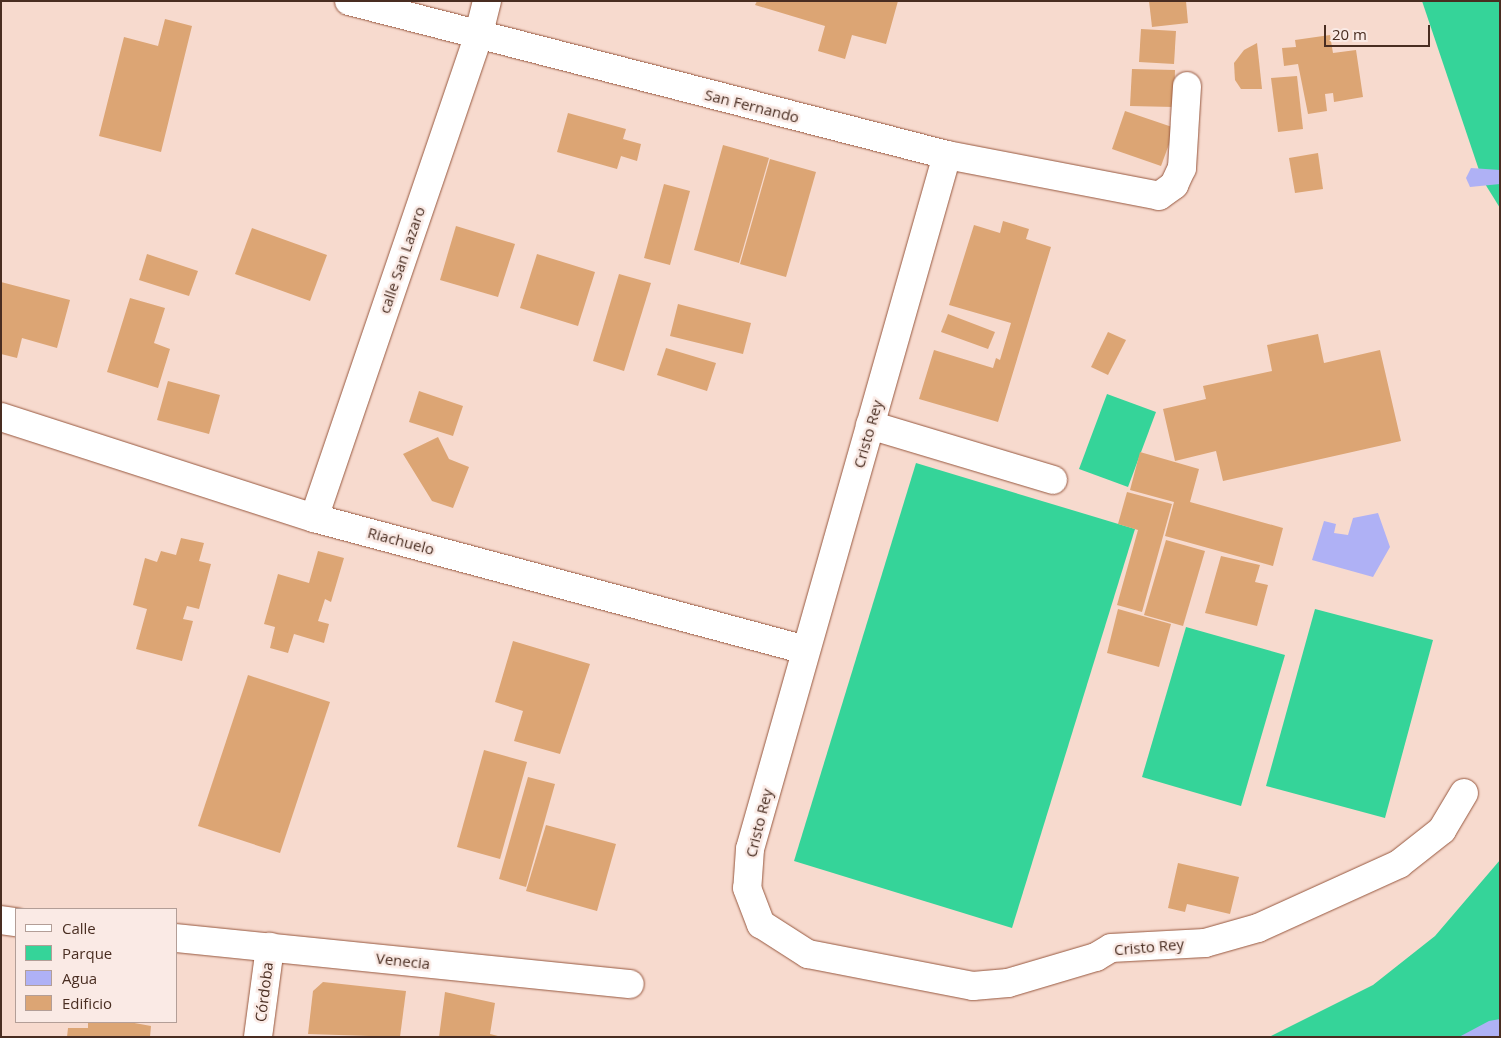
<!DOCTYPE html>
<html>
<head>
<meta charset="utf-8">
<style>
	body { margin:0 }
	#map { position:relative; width:1501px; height:1038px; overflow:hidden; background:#f7dace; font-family:"Open Sans",sans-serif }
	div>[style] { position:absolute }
	.green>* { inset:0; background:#35d499 }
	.water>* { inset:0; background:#afb1f5 }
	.building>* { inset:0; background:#dca574 }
	.roads { filter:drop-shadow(0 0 1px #97583f) drop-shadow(0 0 1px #97583f) }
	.minor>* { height:28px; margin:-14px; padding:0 14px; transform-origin:14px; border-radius:14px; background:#fff }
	span { translate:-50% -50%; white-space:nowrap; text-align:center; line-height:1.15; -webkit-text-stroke:5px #faeae5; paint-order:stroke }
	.street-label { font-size:15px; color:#492d21 }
	.frame { position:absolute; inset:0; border:2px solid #492d21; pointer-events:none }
	.legend { position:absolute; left:15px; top:908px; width:162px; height:115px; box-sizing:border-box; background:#faeae5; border:1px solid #b39e97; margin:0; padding:6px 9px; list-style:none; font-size:15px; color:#492d21 }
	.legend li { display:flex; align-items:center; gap:10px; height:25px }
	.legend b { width:25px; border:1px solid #b39e97 }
	.scale { position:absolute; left:1324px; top:25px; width:106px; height:22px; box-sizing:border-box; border:2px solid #492d21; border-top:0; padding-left:6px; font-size:15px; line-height:18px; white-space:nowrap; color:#492d21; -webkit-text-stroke:4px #faeae5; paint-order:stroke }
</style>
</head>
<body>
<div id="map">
	<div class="green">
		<div style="clip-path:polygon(1422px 1px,1500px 1px,1500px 208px,1482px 179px)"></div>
		<div style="clip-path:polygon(1107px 394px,1156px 412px,1128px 487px,1079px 469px)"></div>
		<div style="clip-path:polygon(916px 463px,1135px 529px,1012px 928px,794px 861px)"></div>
		<div style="clip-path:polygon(1315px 609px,1433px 640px,1385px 818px,1266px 786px)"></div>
		<div style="clip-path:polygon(1186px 627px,1285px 655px,1241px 806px,1142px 777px)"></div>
		<div style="clip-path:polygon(1500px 860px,1500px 1037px,1269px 1037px,1373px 985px,1435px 936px)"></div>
	</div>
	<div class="water">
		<div style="clip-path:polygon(1471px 168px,1500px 170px,1500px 184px,1470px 187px,1466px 178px)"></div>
		<div style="clip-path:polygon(1378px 513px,1390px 547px,1373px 577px,1312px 560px,1324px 521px,1336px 524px,1334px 533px,1348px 535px,1353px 518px)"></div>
		<div style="clip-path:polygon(1500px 1019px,1500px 1037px,1459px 1037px,1489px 1021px)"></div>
	</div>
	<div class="building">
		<div style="clip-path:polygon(757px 1px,898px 1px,886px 44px,852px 35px,845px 59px,818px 51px,825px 26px,755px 5px)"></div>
		<div style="clip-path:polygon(1149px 1px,1186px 1px,1188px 23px,1152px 27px)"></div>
		<div style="clip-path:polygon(165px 19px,192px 26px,161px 152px,99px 136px,124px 37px,158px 46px)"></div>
		<div style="clip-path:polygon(1141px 29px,1176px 31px,1174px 64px,1139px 62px)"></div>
		<div style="clip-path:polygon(1330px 35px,1333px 53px,1356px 50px,1363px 97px,1334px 102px,1333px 93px,1325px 94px,1327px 111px,1308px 114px,1298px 64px,1284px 66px,1282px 48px,1296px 47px,1295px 40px)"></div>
		<div style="clip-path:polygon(1257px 43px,1262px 89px,1241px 89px,1235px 80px,1234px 63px,1244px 50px)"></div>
		<div style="clip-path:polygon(1132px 69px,1175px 70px,1174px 107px,1130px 106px)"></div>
		<div style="clip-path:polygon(1297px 76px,1303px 129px,1278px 132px,1271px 78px)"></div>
		<div style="clip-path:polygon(1125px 111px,1175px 128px,1161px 166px,1112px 149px)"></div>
		<div style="clip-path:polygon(568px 113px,626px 129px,623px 139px,641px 144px,637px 161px,621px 156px,617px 169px,557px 152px)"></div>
		<div style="clip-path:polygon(723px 145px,769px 158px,739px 263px,694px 250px)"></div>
		<div style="clip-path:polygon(1318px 153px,1323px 189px,1295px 193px,1289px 158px)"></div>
		<div style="clip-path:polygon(770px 159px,816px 172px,786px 277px,740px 264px)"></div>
		<div style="clip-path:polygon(664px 184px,690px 191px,670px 265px,644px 258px)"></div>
		<div style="clip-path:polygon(1003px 221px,1029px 229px,1026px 239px,1051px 247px,998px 422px,919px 399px,934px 350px,993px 368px,996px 358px,1000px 360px,1011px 323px,949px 305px,974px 225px,1000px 233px)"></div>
		<div style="clip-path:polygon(456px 226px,515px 244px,498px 297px,440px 280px)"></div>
		<div style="clip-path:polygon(252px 228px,327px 255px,310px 301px,235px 274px)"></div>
		<div style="clip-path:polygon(147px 254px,198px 271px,189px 296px,139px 280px)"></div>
		<div style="clip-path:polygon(537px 254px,595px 272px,578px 326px,520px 308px)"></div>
		<div style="clip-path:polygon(619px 274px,651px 283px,624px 371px,593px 361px)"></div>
		<div style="clip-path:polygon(1px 282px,70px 300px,57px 348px,22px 338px,17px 358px,1px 354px)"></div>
		<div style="clip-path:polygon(130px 298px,165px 308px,154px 343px,170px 349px,158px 388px,107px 372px)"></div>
		<div style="clip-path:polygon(678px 304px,751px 323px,743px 354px,670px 336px)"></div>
		<div style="clip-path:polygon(948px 314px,995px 332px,988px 349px,941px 332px)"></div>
		<div style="clip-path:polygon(1108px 332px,1126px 340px,1108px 375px,1091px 367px)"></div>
		<div style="clip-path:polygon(1318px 334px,1324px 363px,1380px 350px,1401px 441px,1223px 481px,1216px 451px,1175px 461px,1163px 409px,1206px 399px,1203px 386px,1272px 371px,1267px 345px)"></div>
		<div style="clip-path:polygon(666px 348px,716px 363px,707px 391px,657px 375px)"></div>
		<div style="clip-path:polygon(168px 381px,220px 395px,209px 434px,157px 420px)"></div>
		<div style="clip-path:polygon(419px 391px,463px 406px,453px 436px,409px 422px)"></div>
		<div style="clip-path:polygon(438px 437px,449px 459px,469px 467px,453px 508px,432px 501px,403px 454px)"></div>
		<div style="clip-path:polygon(1140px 452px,1199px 469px,1190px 502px,1283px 528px,1273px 566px,1165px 536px,1174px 502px,1130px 490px)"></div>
		<div style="clip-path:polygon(1127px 492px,1172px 504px,1142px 612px,1117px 605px,1138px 530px,1118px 524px)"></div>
		<div style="clip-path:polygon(181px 538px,204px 543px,199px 561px,211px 564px,199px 609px,187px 606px,183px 619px,193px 621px,182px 661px,136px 649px,147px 609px,133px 605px,145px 558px,157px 562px,161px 551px,176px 555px)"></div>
		<div style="clip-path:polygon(1166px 540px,1205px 551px,1183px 626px,1144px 615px)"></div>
		<div style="clip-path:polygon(318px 551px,344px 558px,331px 602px,325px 599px,318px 621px,329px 624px,324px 643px,294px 634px,288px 653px,270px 648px,275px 627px,264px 624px,278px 574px,309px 583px)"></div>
		<div style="clip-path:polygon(1221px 556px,1260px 565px,1255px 582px,1268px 585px,1257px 626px,1205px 613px)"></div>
		<div style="clip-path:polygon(1118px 609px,1171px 624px,1159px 667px,1107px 653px)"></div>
		<div style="clip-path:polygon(513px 641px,590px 664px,560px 754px,514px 741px,523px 711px,495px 702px)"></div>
		<div style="clip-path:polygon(248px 675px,330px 702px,280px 853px,198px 826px)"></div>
		<div style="clip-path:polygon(484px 750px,527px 762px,500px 859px,457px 847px)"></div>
		<div style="clip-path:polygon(528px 777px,555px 784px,526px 887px,499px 879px)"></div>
		<div style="clip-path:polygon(546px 825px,616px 844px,597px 911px,526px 891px)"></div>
		<div style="clip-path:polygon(1178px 863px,1239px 877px,1230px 914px,1187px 904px,1185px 912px,1168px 908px)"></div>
		<div style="clip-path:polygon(323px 982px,406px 991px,400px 1037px,308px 1034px,313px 991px)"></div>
		<div style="clip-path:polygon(445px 992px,495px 1003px,490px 1034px,502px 1037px,439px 1037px)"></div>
		<div style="clip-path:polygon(88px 1022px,129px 1022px,151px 1026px,150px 1037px,67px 1037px,68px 1028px,88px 1028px)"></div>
	</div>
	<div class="roads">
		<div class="minor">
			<div style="left:349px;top:1px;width:618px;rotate:14.44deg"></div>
			<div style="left:947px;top:155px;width:216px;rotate:10.9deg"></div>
			<div style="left:1159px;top:196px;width:19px;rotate:-36deg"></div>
			<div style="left:1174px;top:185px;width:19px;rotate:-65deg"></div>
			<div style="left:1182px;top:168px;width:82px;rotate:-86.5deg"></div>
			<div style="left:947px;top:155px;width:721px;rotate:105.85deg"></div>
			<div style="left:750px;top:849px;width:39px;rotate:94deg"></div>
			<div style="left:747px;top:888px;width:39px;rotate:69deg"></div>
			<div style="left:761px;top:924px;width:56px;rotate:32.6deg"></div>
			<div style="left:808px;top:954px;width:168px;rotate:11deg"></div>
			<div style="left:973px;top:986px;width:35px;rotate:-5deg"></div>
			<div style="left:1008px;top:983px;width:92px;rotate:-16.5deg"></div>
			<div style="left:1096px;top:957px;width:17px;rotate:-31deg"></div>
			<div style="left:1111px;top:948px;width:94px;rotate:-3deg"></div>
			<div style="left:1205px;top:943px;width:55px;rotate:-15.8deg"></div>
			<div style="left:1258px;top:928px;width:155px;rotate:-24.4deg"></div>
			<div style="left:1399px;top:864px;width:55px;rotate:-38.3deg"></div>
			<div style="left:1442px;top:830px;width:43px;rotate:-59.3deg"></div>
			<div style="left:1px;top:417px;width:329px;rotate:17.9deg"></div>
			<div style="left:314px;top:518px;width:509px;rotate:15.02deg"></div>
			<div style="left:870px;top:425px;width:191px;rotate:16.7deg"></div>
			<div style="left:314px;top:518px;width:508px;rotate:-71.17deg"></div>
			<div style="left:478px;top:37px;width:37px;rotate:-76deg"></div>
			<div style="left:1px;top:920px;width:15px;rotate:8deg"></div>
			<div style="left:176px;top:938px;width:456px;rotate:5.8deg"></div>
			<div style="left:258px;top:1037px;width:91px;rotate:-82.4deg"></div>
		</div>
	</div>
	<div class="street-label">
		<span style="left:752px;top:106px;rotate:14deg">San Fernando</span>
		<span style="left:402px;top:260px;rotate:-71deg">calle San Lazaro</span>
		<span style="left:868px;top:434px;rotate:-74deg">Cristo Rey</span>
		<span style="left:401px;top:541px;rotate:15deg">Riachuelo</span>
		<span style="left:759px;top:823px;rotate:-76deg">Cristo Rey</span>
		<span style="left:1149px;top:947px;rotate:-5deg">Cristo Rey</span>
		<span style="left:403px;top:961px;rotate:6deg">Venecia</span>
		<span style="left:264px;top:992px;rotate:-83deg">Córdoba</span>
	</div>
	<div class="frame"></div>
	<ul class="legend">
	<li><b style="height:6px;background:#fff"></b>Calle</li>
	<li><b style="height:14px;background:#35d499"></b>Parque</li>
	<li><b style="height:14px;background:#afb1f5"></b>Agua</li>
	<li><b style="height:14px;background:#dca574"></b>Edificio</li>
	</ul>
	<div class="scale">20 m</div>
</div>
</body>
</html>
